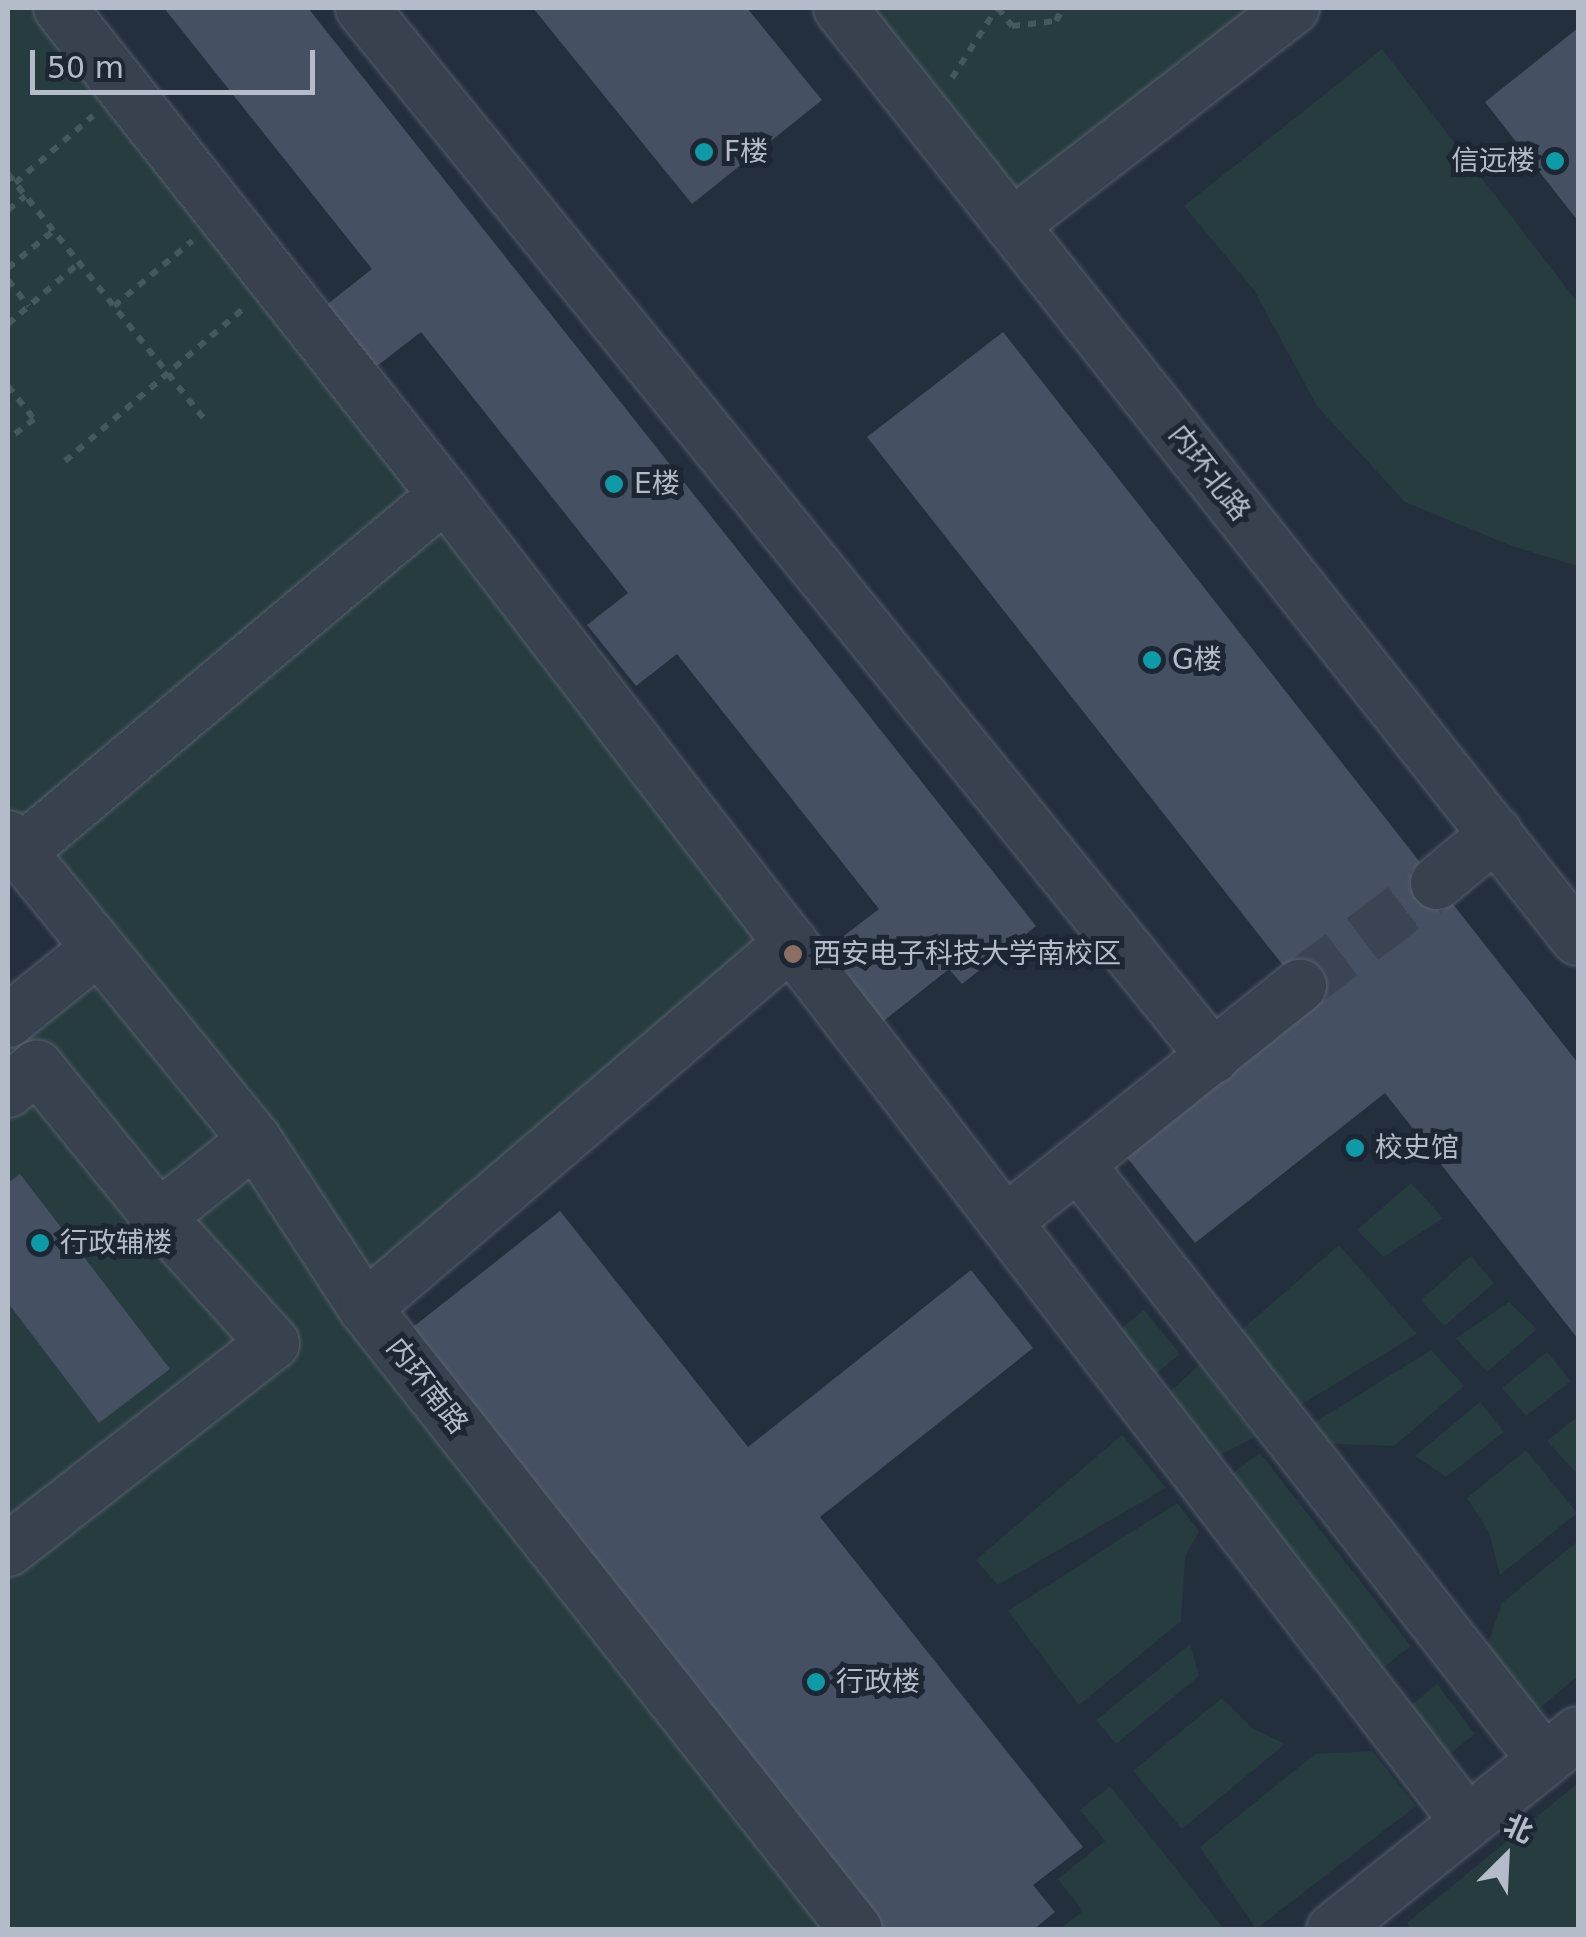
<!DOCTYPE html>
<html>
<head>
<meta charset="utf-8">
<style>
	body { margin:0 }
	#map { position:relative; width:1586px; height:1937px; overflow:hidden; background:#242f3e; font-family:"DejaVu Sans","Noto Sans SC",sans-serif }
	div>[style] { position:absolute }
	.green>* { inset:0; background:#263c3f }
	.building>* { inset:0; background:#455162 }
	.minor-tunnel>* { height:52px; margin-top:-26px; transform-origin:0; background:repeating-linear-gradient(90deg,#3a4453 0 52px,transparent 0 78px) }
	.path>* { height:6px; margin-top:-3px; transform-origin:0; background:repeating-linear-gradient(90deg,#44595c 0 8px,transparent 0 16px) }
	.roads { filter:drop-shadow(0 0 2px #565f6c) drop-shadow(0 0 2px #565f6c) }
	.minor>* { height:52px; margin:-26px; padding:0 26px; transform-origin:26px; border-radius:26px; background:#38414e }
	.dots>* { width:28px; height:28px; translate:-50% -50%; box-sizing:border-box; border:5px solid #1d2633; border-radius:50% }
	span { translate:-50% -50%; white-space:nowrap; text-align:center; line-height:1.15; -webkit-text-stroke:10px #1d2633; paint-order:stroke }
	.poi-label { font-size:28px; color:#b4bcc9 }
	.left { translate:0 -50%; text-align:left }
	.right { translate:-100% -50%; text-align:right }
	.street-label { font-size:28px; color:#b4bcc9 }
	.frame { position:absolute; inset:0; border:10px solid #b4bcc9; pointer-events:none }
	.north { position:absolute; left:1456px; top:1807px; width:100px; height:100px; -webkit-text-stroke:8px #1d2633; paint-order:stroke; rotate:24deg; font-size:28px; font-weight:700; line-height:40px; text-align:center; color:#b4bcc9 }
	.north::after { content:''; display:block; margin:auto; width:35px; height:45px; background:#b4bcc9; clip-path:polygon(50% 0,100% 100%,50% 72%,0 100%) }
	.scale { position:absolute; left:30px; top:50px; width:285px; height:45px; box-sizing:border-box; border:5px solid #b4bcc9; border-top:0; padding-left:12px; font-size:30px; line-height:35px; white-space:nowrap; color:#b4bcc9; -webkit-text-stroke:8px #1d2633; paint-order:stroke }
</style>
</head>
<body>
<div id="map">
	<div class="green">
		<div style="clip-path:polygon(8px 8px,60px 8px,791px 943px,370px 1304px,859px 1929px,8px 1929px,8px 1021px,94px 951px,8px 837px)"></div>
		<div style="clip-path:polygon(840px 8px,1293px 8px,1012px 225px)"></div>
		<div style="clip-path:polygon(1382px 49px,1578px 303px,1578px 566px,1512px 546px,1405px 502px,1317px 406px,1254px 290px,1184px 206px)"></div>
		<div style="clip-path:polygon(1411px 1183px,1443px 1218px,1384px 1257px,1357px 1230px)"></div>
		<div style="clip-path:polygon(1339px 1245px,1417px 1334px,1289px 1412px,1230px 1340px)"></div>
		<div style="clip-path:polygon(1471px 1256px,1494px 1283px,1444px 1326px,1421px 1300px)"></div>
		<div style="clip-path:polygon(1509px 1302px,1537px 1329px,1487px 1372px,1456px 1338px)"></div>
		<div style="clip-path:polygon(1144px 1310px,1180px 1354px,1147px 1381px,1111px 1337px)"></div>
		<div style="clip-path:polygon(1431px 1350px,1464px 1386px,1394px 1446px,1314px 1443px,1301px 1431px)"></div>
		<div style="clip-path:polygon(1547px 1352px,1571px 1381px,1526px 1416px,1502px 1388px)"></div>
		<div style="clip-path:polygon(1200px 1364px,1255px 1437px,1208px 1461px,1162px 1399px)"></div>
		<div style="clip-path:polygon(1480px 1402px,1504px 1432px,1446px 1477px,1415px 1456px)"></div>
		<div style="clip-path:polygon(1578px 1416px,1578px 1475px,1547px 1441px)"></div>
		<div style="clip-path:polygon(1122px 1435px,1166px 1488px,998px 1585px,976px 1560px)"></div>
		<div style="clip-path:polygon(1526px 1450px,1577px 1513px,1500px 1575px,1489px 1532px,1467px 1498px)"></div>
		<div style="clip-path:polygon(1260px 1453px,1411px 1646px,1376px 1673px,1225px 1479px)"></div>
		<div style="clip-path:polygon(1177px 1503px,1199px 1531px,1185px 1557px,1181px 1621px,1079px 1705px,1008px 1611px)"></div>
		<div style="clip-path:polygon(1578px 1541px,1578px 1676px,1530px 1716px,1482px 1661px,1502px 1603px)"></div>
		<div style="clip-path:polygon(1190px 1644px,1199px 1676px,1116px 1744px,1096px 1720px)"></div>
		<div style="clip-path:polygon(1437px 1684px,1475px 1734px,1443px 1759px,1404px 1711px)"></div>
		<div style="clip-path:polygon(1222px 1698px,1252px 1728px,1285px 1744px,1182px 1829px,1133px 1771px)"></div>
		<div style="clip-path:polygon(1372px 1751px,1416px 1806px,1256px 1929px,1200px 1847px,1315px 1754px)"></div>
		<div style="clip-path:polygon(1578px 1783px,1578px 1929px,1412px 1930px,1407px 1923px)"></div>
		<div style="clip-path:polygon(1110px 1786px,1224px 1929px,1060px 1929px,1083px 1911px,1058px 1879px,1105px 1841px,1080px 1810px)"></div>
	</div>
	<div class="building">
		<div style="clip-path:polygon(164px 8px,308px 8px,1036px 926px,962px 984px,949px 969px,881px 1023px,824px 951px,879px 909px,677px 654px,636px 686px,587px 625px,628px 593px,421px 332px,364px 376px,315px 314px,372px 269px)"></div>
		<div style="clip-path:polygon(533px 8px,747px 8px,822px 100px,692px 204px)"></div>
		<div style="clip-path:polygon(1578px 28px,1578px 221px,1485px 102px)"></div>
		<div style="clip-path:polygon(1003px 332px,1578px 1063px,1578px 1339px,1385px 1093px,1195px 1243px,1125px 1155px,1315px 1006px,867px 437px)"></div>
		<div style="clip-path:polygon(20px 1174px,170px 1369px,99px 1423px,8px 1303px,8px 1183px)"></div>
		<div style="clip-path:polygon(560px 1211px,748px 1447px,971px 1270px,1033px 1348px,820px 1517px,1083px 1847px,1033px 1885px,1055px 1912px,1033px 1930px,878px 1930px,403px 1335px)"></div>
	</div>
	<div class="minor-tunnel">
		<div style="left:1300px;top:986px;width:171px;rotate:-36.9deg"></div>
	</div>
	<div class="path">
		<div style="left:998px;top:8px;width:23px;rotate:52deg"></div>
		<div style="left:1012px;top:26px;width:44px;rotate:-6.5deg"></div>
		<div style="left:1056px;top:21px;width:15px;rotate:-62deg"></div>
		<div style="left:952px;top:78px;width:83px;rotate:-57.3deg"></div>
		<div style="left:8px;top:174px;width:314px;rotate:51.3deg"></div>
		<div style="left:15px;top:183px;width:103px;rotate:-40.7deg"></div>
		<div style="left:8px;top:210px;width:22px;rotate:-39deg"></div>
		<div style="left:8px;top:268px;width:58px;rotate:-39.4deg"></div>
		<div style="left:8px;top:280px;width:33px;rotate:52deg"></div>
		<div style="left:114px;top:306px;width:102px;rotate:-39.8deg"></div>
		<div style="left:8px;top:324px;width:94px;rotate:-40.7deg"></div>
		<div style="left:8px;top:386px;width:42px;rotate:51.8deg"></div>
		<div style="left:34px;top:419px;width:33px;rotate:142deg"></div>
		<div style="left:65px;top:461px;width:235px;rotate:-40.5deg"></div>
	</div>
	<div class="roads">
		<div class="minor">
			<div style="left:60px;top:8px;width:621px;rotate:51.67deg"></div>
			<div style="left:445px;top:495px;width:1673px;rotate:52.38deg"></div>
			<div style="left:362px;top:8px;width:1351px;rotate:50.92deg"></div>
			<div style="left:840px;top:8px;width:1188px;rotate:51.6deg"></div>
			<div style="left:1012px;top:225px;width:355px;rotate:-37.7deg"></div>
			<div style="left:8px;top:837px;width:391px;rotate:50.8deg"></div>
			<div style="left:255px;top:1140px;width:201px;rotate:56.8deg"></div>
			<div style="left:365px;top:1308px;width:792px;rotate:51.71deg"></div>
			<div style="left:20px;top:852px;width:555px;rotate:-40.03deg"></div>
			<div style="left:1437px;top:883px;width:77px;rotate:-39.7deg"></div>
			<div style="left:8px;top:1021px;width:112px;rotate:-38.8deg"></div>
			<div style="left:8px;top:1091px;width:38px;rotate:-40deg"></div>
			<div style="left:37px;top:1067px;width:193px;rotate:50.9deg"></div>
			<div style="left:1078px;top:1164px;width:757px;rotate:51.98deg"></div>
			<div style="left:1005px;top:1222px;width:378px;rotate:-38.7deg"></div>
			<div style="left:365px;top:1308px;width:561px;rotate:-40.59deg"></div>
			<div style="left:8px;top:1550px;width:336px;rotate:-38deg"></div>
			<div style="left:273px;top:1343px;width:170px;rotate:-132.1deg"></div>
			<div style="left:159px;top:1217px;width:123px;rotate:-38.7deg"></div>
			<div style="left:1333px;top:1930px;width:314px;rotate:-38.8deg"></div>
		</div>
	</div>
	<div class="dots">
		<div style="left:704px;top:152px;background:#0f9aa8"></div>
		<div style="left:1555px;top:161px;background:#0f9aa8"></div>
		<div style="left:614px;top:484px;background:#0f9aa8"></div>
		<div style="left:1152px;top:660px;background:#0f9aa8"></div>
		<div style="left:793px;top:954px;background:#8d6e63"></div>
		<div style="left:1355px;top:1148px;background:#0f9aa8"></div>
		<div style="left:40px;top:1243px;background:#0f9aa8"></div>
		<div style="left:816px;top:1682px;background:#0f9aa8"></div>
	</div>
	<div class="poi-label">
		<span class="left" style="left:724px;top:152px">F楼</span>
		<span class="right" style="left:1535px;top:161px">信远楼</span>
		<span class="left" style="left:634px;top:484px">E楼</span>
		<span class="left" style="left:1172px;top:660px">G楼</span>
		<span class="left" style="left:813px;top:954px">西安电子科技大学南校区</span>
		<span class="left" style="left:1375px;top:1148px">校史馆</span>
		<span class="left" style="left:60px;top:1243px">行政辅楼</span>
		<span class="left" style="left:836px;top:1682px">行政楼</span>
	</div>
	<div class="street-label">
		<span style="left:1209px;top:473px;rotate:52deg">内环北路</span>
		<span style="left:427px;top:1386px;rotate:52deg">内环南路</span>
	</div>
	<div class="frame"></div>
	<div class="north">北</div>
	<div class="scale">50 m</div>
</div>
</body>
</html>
